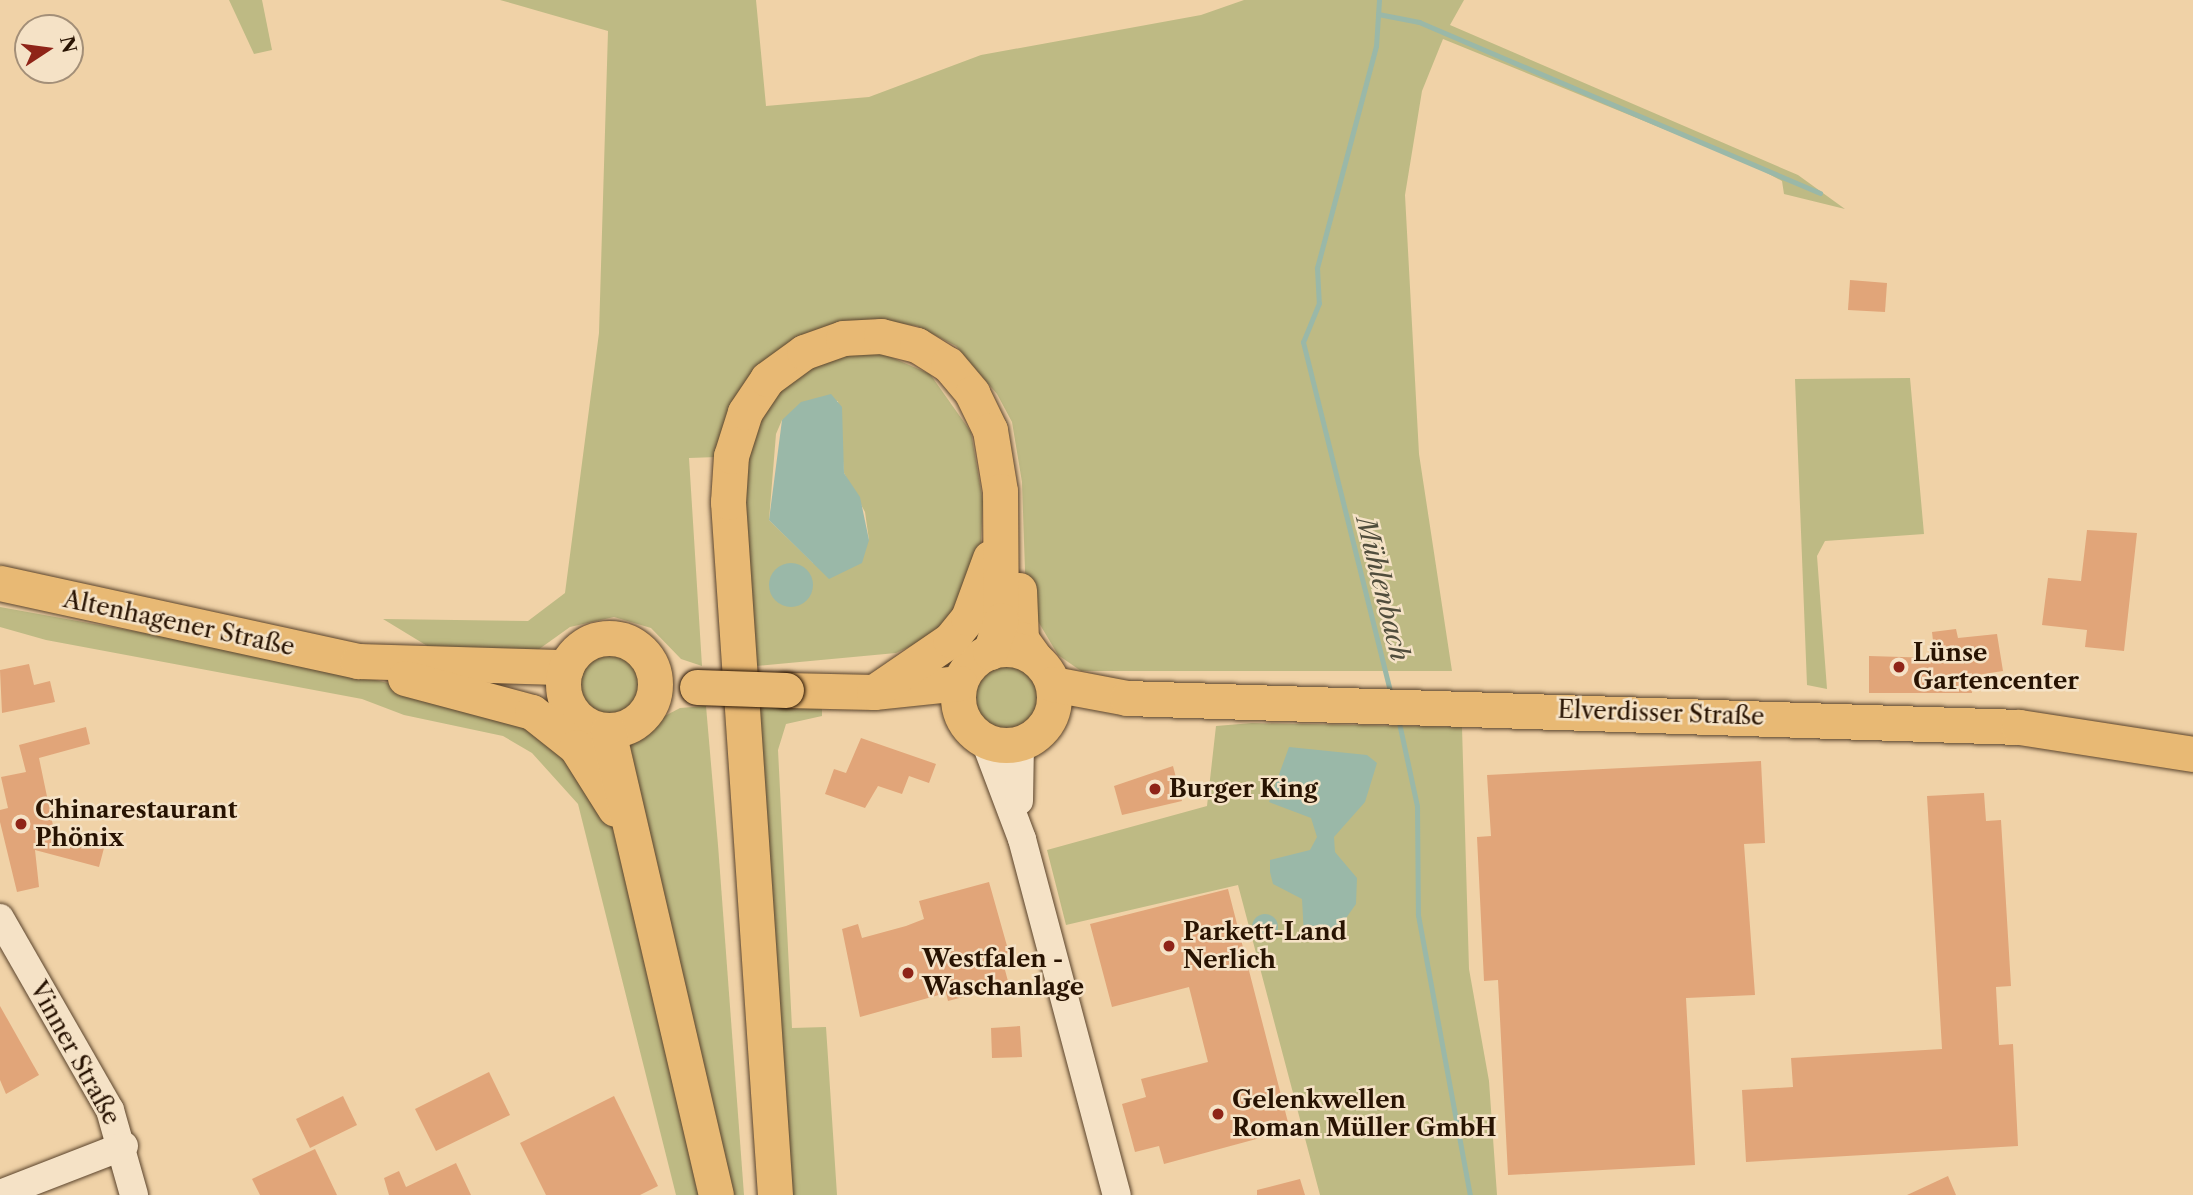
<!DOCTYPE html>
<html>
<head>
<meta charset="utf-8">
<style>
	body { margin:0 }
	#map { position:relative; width:2193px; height:1195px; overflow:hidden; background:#f0d2a7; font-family:"Libre Caslon Text",serif }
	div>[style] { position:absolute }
	.green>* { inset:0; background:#beba84 }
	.round { border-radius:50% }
	.water>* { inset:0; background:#9ab8a8 }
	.stream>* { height:5px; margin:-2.5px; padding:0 2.5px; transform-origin:2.5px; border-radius:2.5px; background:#9ab8a8 }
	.building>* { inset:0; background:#e1a579 }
	.roads { filter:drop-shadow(0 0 2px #5a432b) drop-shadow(0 0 2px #5a432b) }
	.minor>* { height:28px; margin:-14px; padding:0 14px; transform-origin:14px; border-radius:14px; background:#f5e2c6 }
	.major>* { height:35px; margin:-17.5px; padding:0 17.5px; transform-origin:17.5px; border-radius:17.5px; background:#e8b974 }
	.major>.ring { margin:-17.5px; padding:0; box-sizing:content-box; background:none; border:35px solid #e8b974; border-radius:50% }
	.bridges { filter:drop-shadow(0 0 2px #281302) drop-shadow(0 0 2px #281302) }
	.major-bridge>* { height:35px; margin:-17.5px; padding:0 17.5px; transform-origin:17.5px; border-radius:17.5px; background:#e8b974 }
	.dots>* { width:19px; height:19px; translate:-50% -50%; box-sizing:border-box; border:4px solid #f5e2c6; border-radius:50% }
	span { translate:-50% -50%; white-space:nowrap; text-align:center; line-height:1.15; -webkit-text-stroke:5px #f5e2c6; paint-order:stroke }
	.street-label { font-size:24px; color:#281302 }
	.poi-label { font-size:24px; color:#281302; font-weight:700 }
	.left { translate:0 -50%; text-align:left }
	.water-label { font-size:26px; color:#504d3c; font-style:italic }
	.north { position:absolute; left:14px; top:14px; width:70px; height:70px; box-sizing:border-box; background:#f5e2c6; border:2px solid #a38f78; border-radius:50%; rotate:77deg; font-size:19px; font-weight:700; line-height:28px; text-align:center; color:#281302 }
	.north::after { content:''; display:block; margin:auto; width:24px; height:32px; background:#8f2418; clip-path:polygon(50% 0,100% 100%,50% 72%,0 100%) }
</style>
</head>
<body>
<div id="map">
	<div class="green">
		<div style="clip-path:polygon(229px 0,262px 0,272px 50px,254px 54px)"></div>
		<div style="clip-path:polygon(500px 0,756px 0,766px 106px,869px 97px,981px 55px,1201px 15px,1244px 0,1464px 0,1450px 25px,1798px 175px,1845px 209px,1784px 194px,1782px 181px,1752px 165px,1443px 39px,1422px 91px,1405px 195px,1419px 454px,1452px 671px,1081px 671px,1058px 655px,1026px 601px,1022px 482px,1012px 422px,997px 394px,956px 346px,917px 326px,875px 320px,797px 345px,717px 457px,689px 458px,702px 666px,681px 659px,651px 628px,614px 617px,570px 627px,535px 652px,429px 647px,383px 619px,528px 621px,565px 593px,599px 333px,608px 31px)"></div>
		<div style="clip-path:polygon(evenodd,879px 352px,930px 374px,971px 432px,983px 502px,980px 561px,945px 630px,896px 653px,746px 667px,734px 521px,754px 409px,822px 356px,879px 352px,838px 401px,844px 473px,865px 512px,869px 540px,813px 563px,769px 520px,776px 434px,782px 420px,838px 401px)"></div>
		<div style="clip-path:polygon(1910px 378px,1924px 534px,1825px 541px,1817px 556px,1827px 689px,1807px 685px,1795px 379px)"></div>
		<div style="clip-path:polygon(0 607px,265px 655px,515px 712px,600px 793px,616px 836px,701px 1195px,676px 1195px,578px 804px,532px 753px,503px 736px,404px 715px,362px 699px,46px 640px,0 627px)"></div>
		<div class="round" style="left:573px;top:650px;width:70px;height:70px"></div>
		<div class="round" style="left:970px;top:661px;width:72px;height:72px"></div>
		<div style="clip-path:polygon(706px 706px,718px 845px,744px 1195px,727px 1195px,619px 740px,680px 708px)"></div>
		<div style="clip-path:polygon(748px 707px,822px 708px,822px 716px,786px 724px,778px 750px,792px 1028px,826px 1027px,837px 1195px,781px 1195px)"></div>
		<div style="clip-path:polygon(1252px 723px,1462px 727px,1469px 969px,1489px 1081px,1497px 1195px,1320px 1195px,1238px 885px,1066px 925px,1047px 850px,1207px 806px,1216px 726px)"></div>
	</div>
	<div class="water">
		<div style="clip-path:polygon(831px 394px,842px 407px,844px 473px,860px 497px,869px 540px,862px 563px,829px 579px,769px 520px,782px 420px,801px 402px)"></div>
		<div class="round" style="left:769px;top:563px;width:44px;height:44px"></div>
		<div style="clip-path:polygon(1289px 747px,1367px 755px,1377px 763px,1365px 802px,1334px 837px,1335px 852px,1357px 878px,1356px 904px,1339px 928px,1312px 942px,1304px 936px,1302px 899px,1273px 884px,1270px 872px,1270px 860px,1310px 850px,1317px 837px,1311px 818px,1269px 802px)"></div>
		<div class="round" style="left:1252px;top:914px;width:26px;height:26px"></div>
	</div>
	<div class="stream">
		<div style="left:1379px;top:0;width:46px;rotate:93.7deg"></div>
		<div style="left:1376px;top:46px;width:230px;rotate:104.9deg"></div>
		<div style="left:1317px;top:268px;width:35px;rotate:87deg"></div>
		<div style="left:1319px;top:303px;width:42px;rotate:112.3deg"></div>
		<div style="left:1303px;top:342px;width:365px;rotate:76deg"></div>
		<div style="left:1378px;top:14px;width:42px;rotate:11deg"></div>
		<div style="left:1419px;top:22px;width:436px;rotate:23.1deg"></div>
		<div style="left:1398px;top:718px;width:90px;rotate:77.8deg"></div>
		<div style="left:1417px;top:806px;width:109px;rotate:89.5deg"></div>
		<div style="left:1418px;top:915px;width:285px;rotate:79.5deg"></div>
	</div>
	<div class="building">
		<div style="clip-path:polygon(1850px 280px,1887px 283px,1885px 312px,1848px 310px)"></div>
		<div style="clip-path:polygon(2087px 530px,2137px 533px,2124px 651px,2085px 647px,2087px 630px,2042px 625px,2048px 578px,2081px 581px)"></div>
		<div style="clip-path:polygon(1956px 629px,1958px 638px,1997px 634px,2003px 671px,1970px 676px,1972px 693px,1869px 693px,1869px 656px,1935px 658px,1932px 632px)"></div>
		<div style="clip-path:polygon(29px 664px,34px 685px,50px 681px,55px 702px,2px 713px,0 670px)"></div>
		<div style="clip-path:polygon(86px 727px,90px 744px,39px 758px,55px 835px,104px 848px,99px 867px,35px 850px,39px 887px,17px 892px,0 822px,0 810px,8px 808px,1px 777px,26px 772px,19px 745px)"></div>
		<div style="clip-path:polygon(861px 738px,936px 764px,929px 783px,909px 776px,902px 794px,878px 786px,865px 808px,825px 794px,834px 769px,846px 773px)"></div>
		<div style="clip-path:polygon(1761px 761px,1765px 843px,1744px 844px,1755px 995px,1686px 998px,1695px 1165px,1508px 1175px,1498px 980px,1484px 981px,1477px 837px,1491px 836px,1487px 775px)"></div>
		<div style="clip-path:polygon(1173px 766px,1182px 801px,1122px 815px,1114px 786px)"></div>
		<div style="clip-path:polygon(1984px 793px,1986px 821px,2001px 820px,2011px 986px,1996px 987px,1999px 1045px,2013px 1044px,2018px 1146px,1746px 1162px,1742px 1090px,1793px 1087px,1791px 1058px,1942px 1049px,1927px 796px)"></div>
		<div style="clip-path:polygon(989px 882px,1009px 953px,1001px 955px,1009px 985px,948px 1001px,946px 993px,860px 1017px,842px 929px,858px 924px,862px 938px,906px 926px,924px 919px,919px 901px)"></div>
		<div style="clip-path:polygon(1228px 889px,1290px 1130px,1164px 1164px,1159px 1146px,1135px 1152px,1122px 1104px,1146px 1097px,1141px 1079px,1208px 1062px,1189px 987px,1112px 1007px,1090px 924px)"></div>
		<div style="clip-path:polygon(0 1006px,39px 1075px,6px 1094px,0 1080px)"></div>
		<div style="clip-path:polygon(1020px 1026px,1022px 1057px,992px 1058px,991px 1028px)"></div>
		<div style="clip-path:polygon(489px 1072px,510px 1115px,436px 1151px,415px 1109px)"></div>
		<div style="clip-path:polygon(343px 1096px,357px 1125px,310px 1148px,296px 1119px)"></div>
		<div style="clip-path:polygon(614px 1096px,658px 1186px,640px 1195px,546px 1195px,520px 1143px)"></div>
		<div style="clip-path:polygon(315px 1149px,337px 1195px,260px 1195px,252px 1179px)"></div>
		<div style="clip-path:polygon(456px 1163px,471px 1195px,389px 1195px,384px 1178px,399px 1171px,406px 1187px)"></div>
		<div style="clip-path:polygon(1948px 1176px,1956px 1195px,1907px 1195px)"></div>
		<div style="clip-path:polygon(1300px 1179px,1305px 1195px,1257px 1195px,1257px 1190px)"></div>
	</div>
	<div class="roads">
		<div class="minor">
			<div style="left:985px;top:741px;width:105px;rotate:69.3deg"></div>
			<div style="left:1022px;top:839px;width:368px;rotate:75.1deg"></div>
			<div style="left:1019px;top:801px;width:57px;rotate:-89deg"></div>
			<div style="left:0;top:918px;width:221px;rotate:60.2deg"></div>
			<div style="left:110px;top:1110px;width:88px;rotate:74.2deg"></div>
			<div style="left:0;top:1194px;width:133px;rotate:-21.2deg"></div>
		</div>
		<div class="major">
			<div style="left:0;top:583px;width:366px;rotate:12.3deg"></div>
			<div style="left:358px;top:661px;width:208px;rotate:1.7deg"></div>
			<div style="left:1019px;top:590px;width:49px;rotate:87.7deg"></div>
			<div style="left:1021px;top:639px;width:24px;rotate:54deg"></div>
			<div class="ring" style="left:563px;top:638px;width:57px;height:57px"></div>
			<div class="ring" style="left:958px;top:649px;width:61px;height:61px"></div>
			<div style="left:405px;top:678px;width:131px;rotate:15deg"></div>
			<div style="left:532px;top:712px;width:56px;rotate:38.5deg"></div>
			<div style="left:576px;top:747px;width:73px;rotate:57.8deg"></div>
			<div style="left:1053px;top:684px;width:75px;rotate:10.7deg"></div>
			<div style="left:1127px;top:698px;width:892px;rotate:1.86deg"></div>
			<div style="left:2019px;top:727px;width:176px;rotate:8.8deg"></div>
			<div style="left:786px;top:690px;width:88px;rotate:1.3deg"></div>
			<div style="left:874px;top:692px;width:86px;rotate:-6deg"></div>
			<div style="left:874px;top:692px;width:92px;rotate:-34.4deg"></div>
			<div style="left:950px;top:640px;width:28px;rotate:-51deg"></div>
			<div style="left:968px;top:618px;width:64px;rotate:-69.9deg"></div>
			<div style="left:608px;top:731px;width:476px;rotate:76.9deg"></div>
			<div style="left:775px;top:1195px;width:695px;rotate:-93.88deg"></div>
			<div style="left:728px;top:502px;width:46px;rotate:-86.3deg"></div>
			<div style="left:731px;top:456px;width:46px;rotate:-72.3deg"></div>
			<div style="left:745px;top:412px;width:40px;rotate:-56deg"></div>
			<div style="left:767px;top:379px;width:46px;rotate:-36.1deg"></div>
			<div style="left:804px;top:352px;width:41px;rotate:-19.7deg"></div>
			<div style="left:843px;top:338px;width:38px;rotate:-3deg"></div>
			<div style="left:881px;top:336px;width:37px;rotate:14deg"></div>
			<div style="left:917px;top:345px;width:36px;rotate:32deg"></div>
			<div style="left:948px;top:364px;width:38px;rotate:50deg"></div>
			<div style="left:972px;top:393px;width:41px;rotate:64.1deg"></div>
			<div style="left:990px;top:430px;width:62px;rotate:80.7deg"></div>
			<div style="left:1000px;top:491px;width:129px;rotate:89.6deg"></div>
			<div style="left:1001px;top:620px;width:34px;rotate:109deg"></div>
		</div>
	</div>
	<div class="bridges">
		<div class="major-bridge">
			<div style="left:697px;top:687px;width:89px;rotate:1.9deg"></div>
		</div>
	</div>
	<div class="dots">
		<div style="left:1899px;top:667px;background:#8f2418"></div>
		<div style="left:1155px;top:789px;background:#8f2418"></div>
		<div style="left:21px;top:824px;background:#8f2418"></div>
		<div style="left:1169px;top:946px;background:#8f2418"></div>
		<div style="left:908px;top:973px;background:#8f2418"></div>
		<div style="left:1218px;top:1114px;background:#8f2418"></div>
	</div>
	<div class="street-label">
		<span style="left:179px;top:623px;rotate:12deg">Altenhagener Straße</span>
		<span style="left:1661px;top:713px;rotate:2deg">Elverdisser Straße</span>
		<span style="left:75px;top:1053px;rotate:61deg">Vinner Straße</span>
	</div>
	<div class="poi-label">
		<span class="left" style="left:1913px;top:667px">Lünse<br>Gartencenter</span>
		<span class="left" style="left:1169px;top:789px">Burger King</span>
		<span class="left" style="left:35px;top:824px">Chinarestaurant<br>Phönix</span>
		<span class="left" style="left:1183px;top:946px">Parkett-Land<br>Nerlich</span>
		<span class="left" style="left:922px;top:973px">Westfalen -<br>Waschanlage</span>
		<span class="left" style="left:1232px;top:1114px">Gelenkwellen<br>Roman Müller GmbH</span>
	</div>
	<div class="water-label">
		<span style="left:1382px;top:589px;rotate:76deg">Mühlenbach</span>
	</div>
	<div class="north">N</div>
</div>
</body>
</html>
